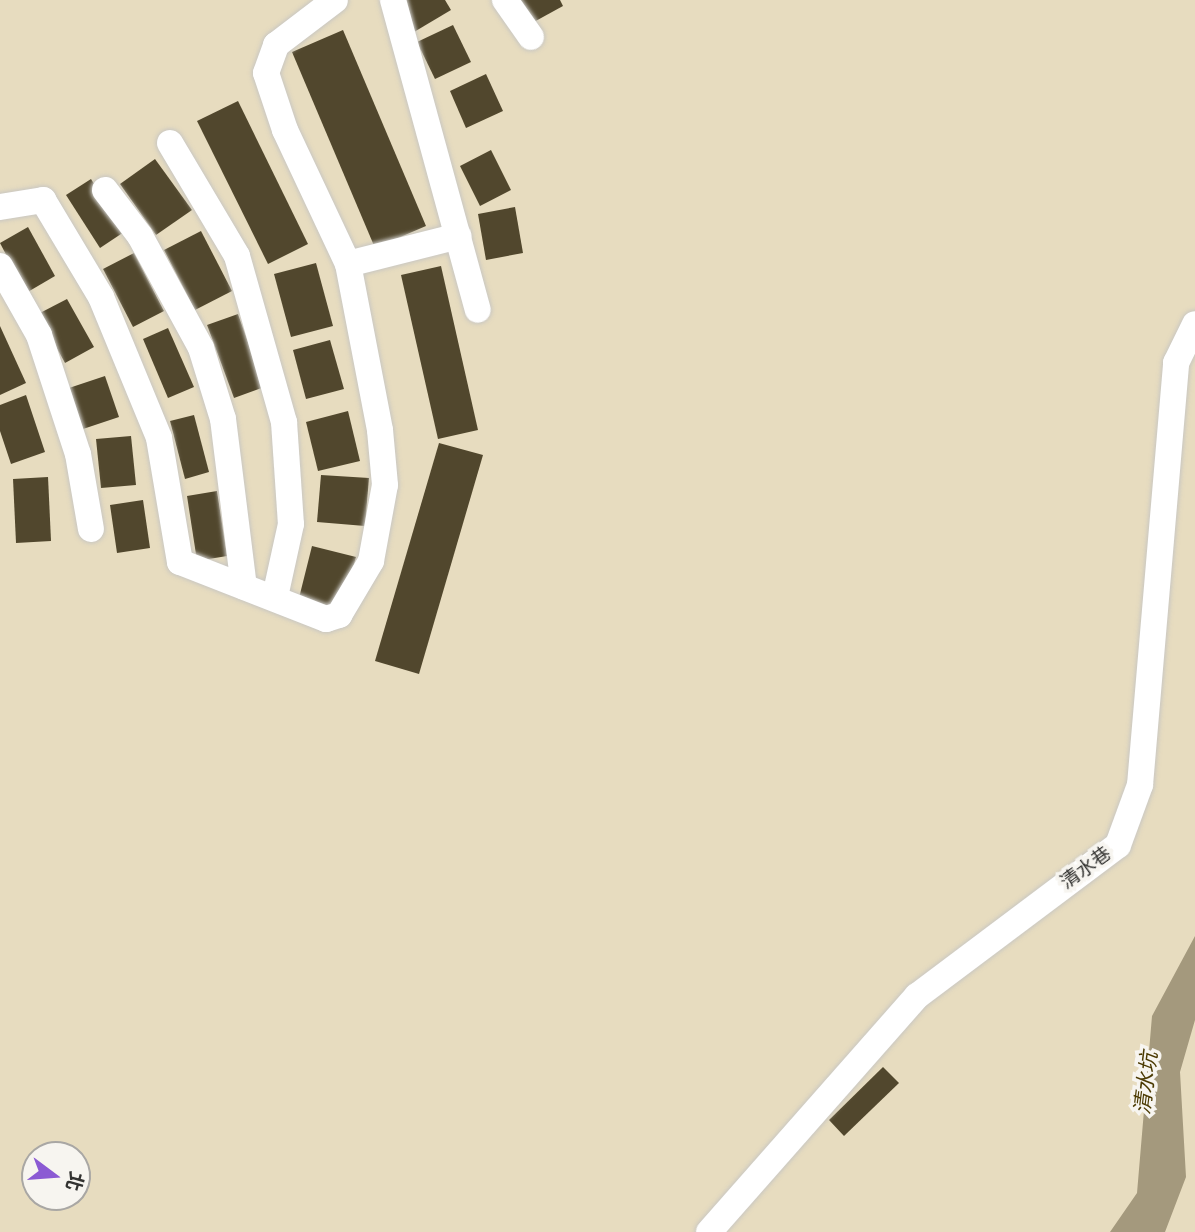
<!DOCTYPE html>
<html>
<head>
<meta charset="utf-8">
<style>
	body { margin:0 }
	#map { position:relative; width:1195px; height:1232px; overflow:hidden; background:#f7f5f0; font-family:"Work Sans","Noto Sans TC",sans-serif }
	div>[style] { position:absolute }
	.green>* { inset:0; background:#e7dcbf }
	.water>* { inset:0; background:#a4997d }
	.building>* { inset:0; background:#51472d }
	.roads { filter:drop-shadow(0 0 2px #c9c7c2) drop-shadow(0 0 2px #c9c7c2) }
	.minor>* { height:26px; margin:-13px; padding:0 13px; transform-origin:13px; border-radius:13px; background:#fff }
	span { translate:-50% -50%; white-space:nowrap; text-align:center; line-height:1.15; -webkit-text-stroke:7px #f7f5f0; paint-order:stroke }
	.street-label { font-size:19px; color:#333331 }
	.water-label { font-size:21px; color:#4b3a02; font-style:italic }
	.north { position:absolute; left:21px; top:1141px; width:70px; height:70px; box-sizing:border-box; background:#f7f5f0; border:2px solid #a9a7a4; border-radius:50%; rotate:106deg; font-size:19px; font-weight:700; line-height:28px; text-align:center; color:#333331 }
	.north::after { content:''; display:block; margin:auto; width:24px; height:32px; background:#8b5ad3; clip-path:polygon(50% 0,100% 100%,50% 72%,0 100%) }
</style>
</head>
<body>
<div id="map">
	<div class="green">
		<div style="clip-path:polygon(evenodd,0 0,1195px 0,1195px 1232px,0 1232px,0 0,35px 1155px,77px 1155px,77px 1197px,35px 1197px,35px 1155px)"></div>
	</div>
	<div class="water">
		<div style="clip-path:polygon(1195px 936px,1195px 1020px,1180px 1072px,1186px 1177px,1165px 1232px,1110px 1232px,1137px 1193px,1152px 1016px)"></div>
	</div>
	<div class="building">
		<div style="clip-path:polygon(397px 0,445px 0,451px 10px,414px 32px)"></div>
		<div style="clip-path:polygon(519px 0,560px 0,563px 6px,532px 23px)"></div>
		<div style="clip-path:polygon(453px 25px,471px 62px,435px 79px,417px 42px)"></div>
		<div style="clip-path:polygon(343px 30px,426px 226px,375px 248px,292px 52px)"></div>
		<div style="clip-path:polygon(486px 74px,503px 111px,466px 128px,450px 91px)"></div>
		<div style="clip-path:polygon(238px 101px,308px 244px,268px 264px,197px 121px)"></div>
		<div style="clip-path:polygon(491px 150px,511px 190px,480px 206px,460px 166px)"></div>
		<div style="clip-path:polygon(155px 159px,192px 210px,156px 235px,120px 184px)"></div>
		<div style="clip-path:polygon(91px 179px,124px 232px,100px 248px,66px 195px)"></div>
		<div style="clip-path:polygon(515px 207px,523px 253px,486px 260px,478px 214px)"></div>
		<div style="clip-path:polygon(28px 227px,55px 276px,26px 293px,0 243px)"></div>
		<div style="clip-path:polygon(201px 231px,232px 291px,195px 310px,164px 250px)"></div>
		<div style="clip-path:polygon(134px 253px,164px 311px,133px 327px,103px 269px)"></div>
		<div style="clip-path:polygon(316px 263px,333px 326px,291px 337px,274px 274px)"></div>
		<div style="clip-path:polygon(441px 266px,478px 430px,438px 439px,401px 275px)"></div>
		<div style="clip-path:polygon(67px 299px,94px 347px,65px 363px,38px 314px)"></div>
		<div style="clip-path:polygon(238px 314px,264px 387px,234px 398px,207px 325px)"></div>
		<div style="clip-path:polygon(0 326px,26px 383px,0 395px)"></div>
		<div style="clip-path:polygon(168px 328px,194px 387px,168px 398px,143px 339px)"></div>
		<div style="clip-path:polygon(330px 340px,344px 389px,306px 399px,293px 350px)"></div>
		<div style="clip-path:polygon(105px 376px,119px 417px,83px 429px,69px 388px)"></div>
		<div style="clip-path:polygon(26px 395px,45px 452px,11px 464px,0 431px,0 405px)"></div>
		<div style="clip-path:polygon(348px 411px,360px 461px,318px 471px,306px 422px)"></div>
		<div style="clip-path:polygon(194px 415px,209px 472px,185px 479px,170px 421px)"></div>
		<div style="clip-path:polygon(131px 436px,136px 485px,101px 488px,96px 439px)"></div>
		<div style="clip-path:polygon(439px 443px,483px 455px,419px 674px,375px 661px)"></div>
		<div style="clip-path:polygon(321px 475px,369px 478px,365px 526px,317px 522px)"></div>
		<div style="clip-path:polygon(48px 477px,51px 541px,16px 543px,13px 479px)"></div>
		<div style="clip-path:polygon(217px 491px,227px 556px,197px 561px,187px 496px)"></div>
		<div style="clip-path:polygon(143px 500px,150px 548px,117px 553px,110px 505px)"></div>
		<div style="clip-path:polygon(312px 546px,356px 557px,342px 609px,299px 598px)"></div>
		<div style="clip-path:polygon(883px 1067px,899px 1083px,844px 1136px,829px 1120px)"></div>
	</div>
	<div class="roads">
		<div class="minor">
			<div style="left:393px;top:0;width:321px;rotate:74.7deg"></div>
			<div style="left:505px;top:0;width:45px;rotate:54.9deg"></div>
			<div style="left:170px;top:143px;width:131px;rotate:59.3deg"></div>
			<div style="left:237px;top:256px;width:173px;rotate:74.2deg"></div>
			<div style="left:284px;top:422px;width:102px;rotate:86.1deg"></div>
			<div style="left:291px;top:524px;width:75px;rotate:102.4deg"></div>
			<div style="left:105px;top:190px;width:58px;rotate:52.7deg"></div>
			<div style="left:140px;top:236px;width:128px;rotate:61.4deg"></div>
			<div style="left:201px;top:348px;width:74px;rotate:72.8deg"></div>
			<div style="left:223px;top:419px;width:169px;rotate:82.9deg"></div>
			<div style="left:0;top:207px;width:44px;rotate:-9.2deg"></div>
			<div style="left:43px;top:200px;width:113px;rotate:59.1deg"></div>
			<div style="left:101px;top:297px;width:152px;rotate:67.6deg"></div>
			<div style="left:159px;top:438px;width:126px;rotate:80.4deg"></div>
			<div style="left:180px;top:562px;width:157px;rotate:21.3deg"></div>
			<div style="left:326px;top:619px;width:14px;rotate:-17deg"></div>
			<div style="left:339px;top:615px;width:63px;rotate:-59.3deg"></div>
			<div style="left:371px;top:561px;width:77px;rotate:-79.6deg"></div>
			<div style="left:385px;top:485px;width:55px;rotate:-95.2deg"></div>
			<div style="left:380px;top:430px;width:169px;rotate:-100.9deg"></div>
			<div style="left:348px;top:264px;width:148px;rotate:-115.2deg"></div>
			<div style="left:285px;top:130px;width:60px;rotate:-108.4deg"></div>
			<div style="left:266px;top:73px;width:30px;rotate:-70deg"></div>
			<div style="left:276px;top:45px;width:74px;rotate:-37.3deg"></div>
			<div style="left:348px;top:264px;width:114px;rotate:-14.2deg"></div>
			<div style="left:0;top:266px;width:79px;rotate:60.5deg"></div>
			<div style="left:39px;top:335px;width:125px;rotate:71.9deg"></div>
			<div style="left:78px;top:454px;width:76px;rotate:80.2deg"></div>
			<div style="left:709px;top:1232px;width:315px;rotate:-48.6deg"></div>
			<div style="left:917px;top:996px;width:251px;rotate:-36.9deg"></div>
			<div style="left:1118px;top:845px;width:64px;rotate:-69.9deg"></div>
			<div style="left:1140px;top:785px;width:424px;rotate:-85.1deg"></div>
			<div style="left:1176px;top:363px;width:43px;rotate:-64deg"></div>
		</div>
	</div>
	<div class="street-label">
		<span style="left:1086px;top:868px;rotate:-36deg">清水巷</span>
	</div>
	<div class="water-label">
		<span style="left:1146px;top:1083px;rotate:-83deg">清水坑</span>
	</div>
	<div class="north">北</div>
</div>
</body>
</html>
